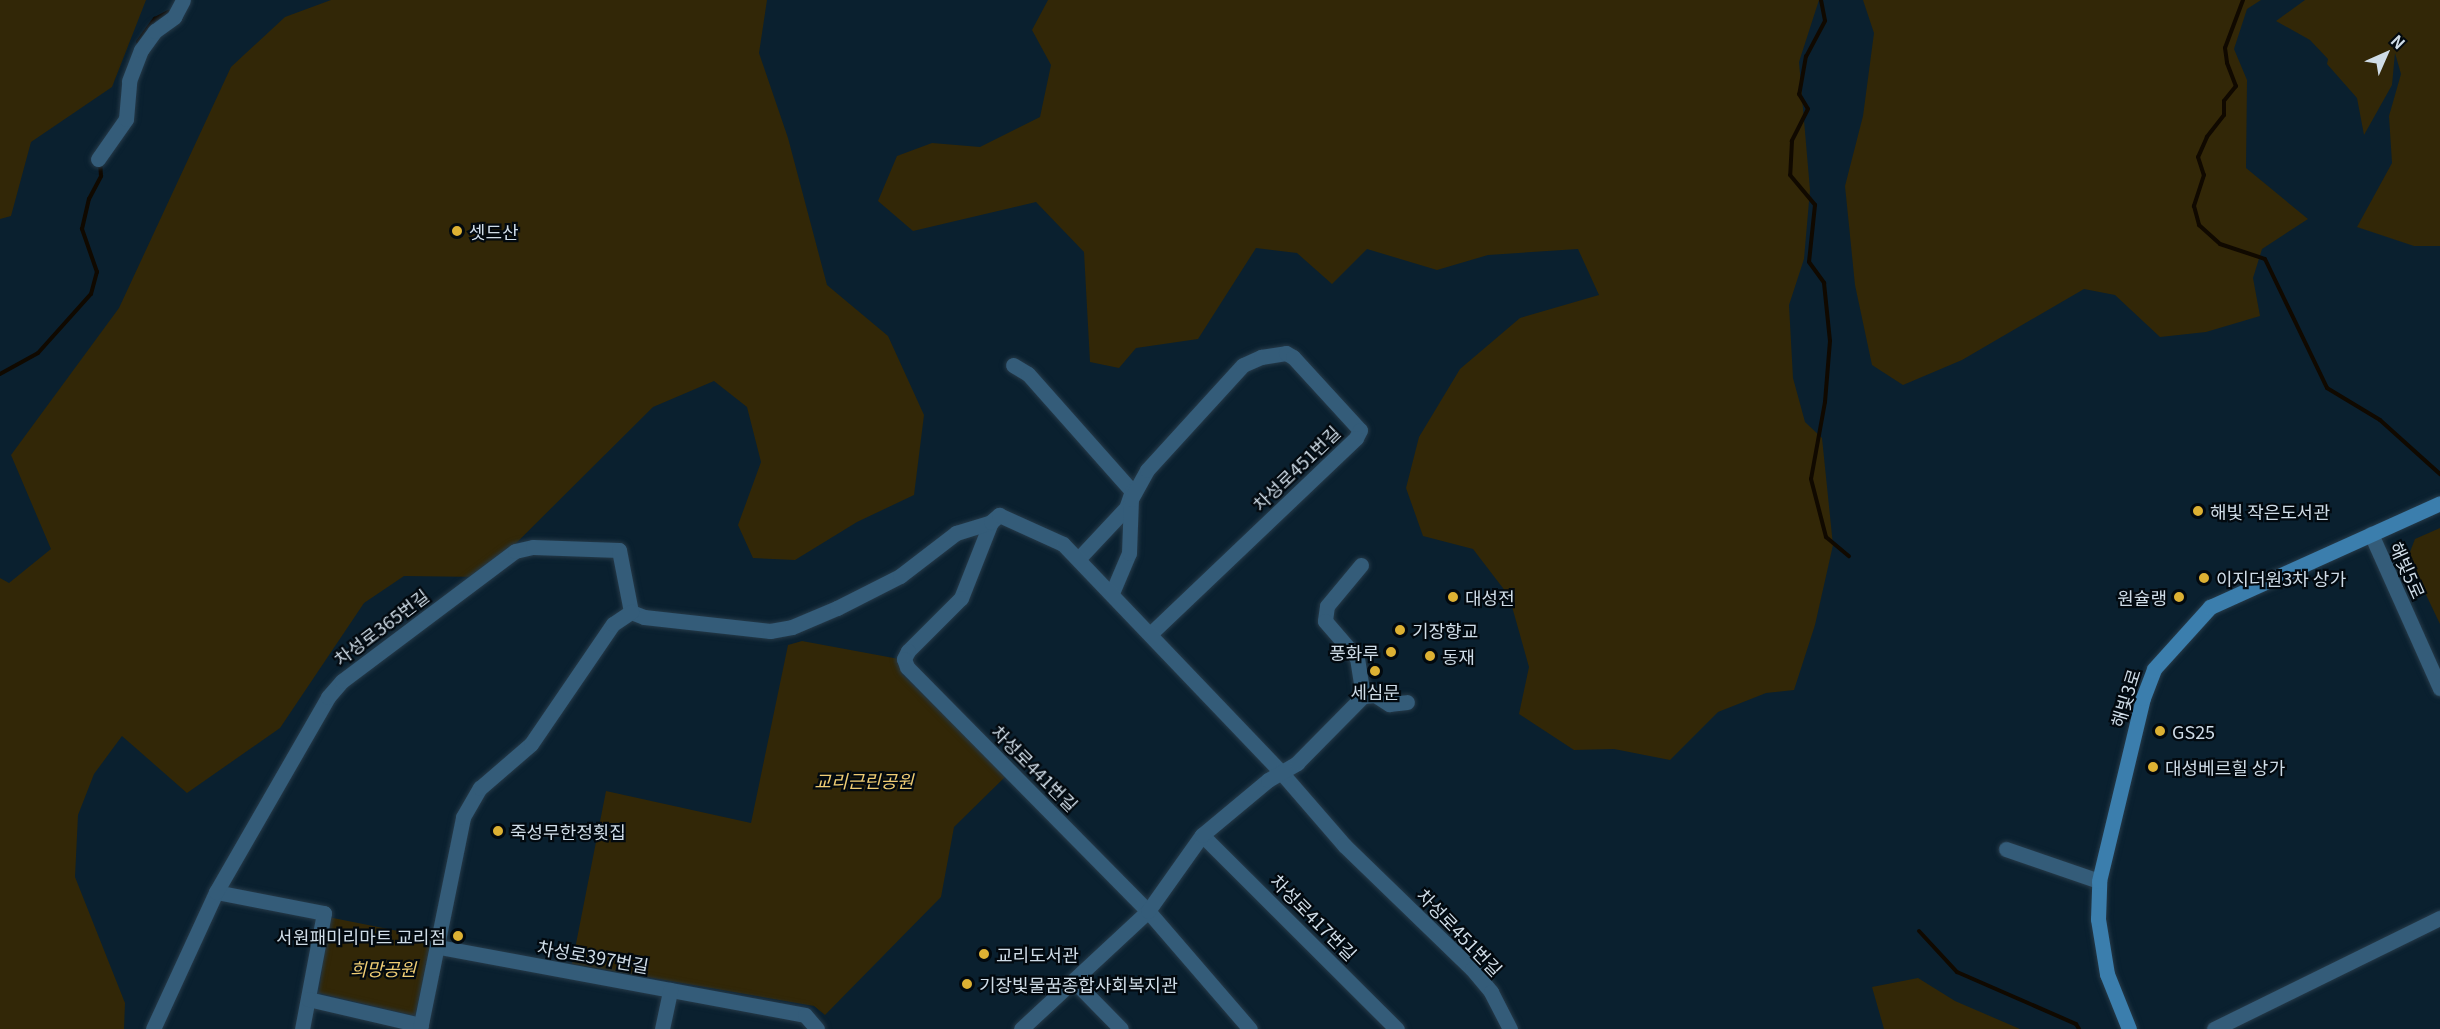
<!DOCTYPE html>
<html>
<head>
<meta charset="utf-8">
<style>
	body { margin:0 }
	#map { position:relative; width:2440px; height:1029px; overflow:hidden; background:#0a202f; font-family:Georgia,"Noto Sans KR",serif }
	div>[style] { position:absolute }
	.green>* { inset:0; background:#322707 }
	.stream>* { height:4px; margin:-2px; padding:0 2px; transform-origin:2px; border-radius:2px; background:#100900 }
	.roads { filter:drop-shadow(0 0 2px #263a49) drop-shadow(0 0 2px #263a49) }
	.street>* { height:15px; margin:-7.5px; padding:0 7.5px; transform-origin:7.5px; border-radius:7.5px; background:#345c79 }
	.secondary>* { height:15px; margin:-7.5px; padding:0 7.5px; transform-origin:7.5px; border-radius:7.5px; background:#3b7ead }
	.dots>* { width:16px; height:16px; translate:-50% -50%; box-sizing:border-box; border:3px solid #02090f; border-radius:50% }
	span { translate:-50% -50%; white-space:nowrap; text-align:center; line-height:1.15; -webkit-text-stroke:4.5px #02090f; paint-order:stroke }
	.poi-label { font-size:18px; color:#cfdce7 }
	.left { translate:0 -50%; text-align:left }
	.right { translate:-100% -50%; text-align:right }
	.street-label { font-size:18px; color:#cfdce7 }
	.park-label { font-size:18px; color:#f0cd74; font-style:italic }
	.north { position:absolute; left:2356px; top:24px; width:60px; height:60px; -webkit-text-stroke:4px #02090f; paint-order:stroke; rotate:45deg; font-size:16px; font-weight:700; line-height:24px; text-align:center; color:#cfdce7 }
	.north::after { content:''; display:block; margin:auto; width:21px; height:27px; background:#cfdce7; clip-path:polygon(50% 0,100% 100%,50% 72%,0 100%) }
</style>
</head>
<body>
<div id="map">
	<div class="green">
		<div style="clip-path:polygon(0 0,146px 0,112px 87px,31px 142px,11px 216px,0 219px)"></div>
		<div style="clip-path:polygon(331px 0,767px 0,759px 53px,788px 138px,827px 285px,888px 336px,924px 415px,914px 495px,857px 522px,795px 560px,753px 558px,738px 525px,761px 462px,747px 407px,714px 381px,653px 407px,482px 577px,404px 576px,364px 603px,280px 728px,187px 793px,122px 736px,94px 774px,78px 815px,75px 877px,125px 1003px,124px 1029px,0 1029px,0 578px,9px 583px,51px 549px,11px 455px,119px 308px,231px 67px,285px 17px)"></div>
		<div style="clip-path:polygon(1048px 0,1819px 0,1799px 62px,1810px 190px,1804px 259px,1789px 305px,1793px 378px,1805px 422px,1822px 438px,1833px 545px,1815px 625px,1794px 690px,1766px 693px,1718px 712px,1670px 760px,1614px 749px,1574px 750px,1519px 714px,1529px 667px,1509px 596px,1473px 549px,1423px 536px,1406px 488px,1419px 437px,1460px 369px,1520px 318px,1599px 295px,1578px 249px,1488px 255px,1437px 270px,1367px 249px,1332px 284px,1297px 253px,1256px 248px,1198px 339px,1136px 348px,1119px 368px,1090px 362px,1084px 252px,1036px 202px,913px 231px,878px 201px,897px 156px,932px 143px,980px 147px,1040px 117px,1051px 65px,1032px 30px)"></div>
		<div style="clip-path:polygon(1863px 0,2261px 0,2247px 9px,2234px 49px,2247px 80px,2246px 168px,2308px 219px,2262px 249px,2253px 278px,2260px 316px,2206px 332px,2160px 337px,2115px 295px,2084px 289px,1962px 360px,1903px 385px,1872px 365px,1855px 285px,1845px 186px,1863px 116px,1874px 33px)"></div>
		<div style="clip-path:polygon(2305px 0,2440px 0,2440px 246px,2414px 246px,2357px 227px,2392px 163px,2389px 116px,2401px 74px,2395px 53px,2392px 85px,2364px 135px,2357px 98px,2327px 64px,2328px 59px,2310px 40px,2276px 21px)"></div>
		<div style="clip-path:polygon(2440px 528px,2440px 624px,2408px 557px,2415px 539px)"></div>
		<div style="clip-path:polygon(802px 641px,899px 659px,902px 674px,1006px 776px,954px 827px,941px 897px,825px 1015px,814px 1006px,572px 964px,606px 791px,751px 823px,788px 645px)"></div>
		<div style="clip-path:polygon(328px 917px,433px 938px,415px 1016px,319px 993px)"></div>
		<div style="clip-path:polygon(1918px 978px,1955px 1001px,2020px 1029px,1884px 1029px,1872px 987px)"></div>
	</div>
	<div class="stream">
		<div style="left:1821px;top:0;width:21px;rotate:79deg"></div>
		<div style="left:1825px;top:21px;width:40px;rotate:118deg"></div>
		<div style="left:1806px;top:56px;width:39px;rotate:100deg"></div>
		<div style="left:1799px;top:94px;width:17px;rotate:59deg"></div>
		<div style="left:1808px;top:109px;width:36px;rotate:117deg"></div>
		<div style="left:1792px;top:141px;width:34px;rotate:93deg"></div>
		<div style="left:1790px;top:175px;width:39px;rotate:50deg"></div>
		<div style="left:1815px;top:205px;width:57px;rotate:96deg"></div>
		<div style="left:1809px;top:262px;width:26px;rotate:54deg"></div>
		<div style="left:1824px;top:283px;width:58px;rotate:84.1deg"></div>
		<div style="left:1830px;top:341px;width:61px;rotate:94.7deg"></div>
		<div style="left:1825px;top:402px;width:78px;rotate:100.3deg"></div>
		<div style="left:1811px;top:479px;width:60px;rotate:75.5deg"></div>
		<div style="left:1826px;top:537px;width:30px;rotate:40deg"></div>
		<div style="left:2243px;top:0;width:51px;rotate:110.6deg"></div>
		<div style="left:2225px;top:48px;width:15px;rotate:82deg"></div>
		<div style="left:2227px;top:63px;width:25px;rotate:69deg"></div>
		<div style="left:2236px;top:86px;width:19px;rotate:129deg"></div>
		<div style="left:2224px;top:101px;width:14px;rotate:90deg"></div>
		<div style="left:2224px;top:115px;width:28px;rotate:128deg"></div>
		<div style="left:2207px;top:137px;width:22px;rotate:114deg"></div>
		<div style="left:2198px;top:157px;width:19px;rotate:72deg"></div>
		<div style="left:2204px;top:175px;width:33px;rotate:108deg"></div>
		<div style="left:2194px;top:206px;width:20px;rotate:75deg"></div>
		<div style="left:2199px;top:225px;width:28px;rotate:42deg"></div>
		<div style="left:2220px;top:244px;width:47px;rotate:18.4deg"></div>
		<div style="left:2265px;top:259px;width:143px;rotate:64.3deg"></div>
		<div style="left:2327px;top:388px;width:62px;rotate:31.1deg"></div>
		<div style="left:2380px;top:420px;width:81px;rotate:42deg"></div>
		<div style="left:138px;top:42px;width:29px;rotate:-54deg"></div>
		<div style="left:155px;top:19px;width:15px;rotate:-28deg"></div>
		<div style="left:0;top:374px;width:43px;rotate:-28.9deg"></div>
		<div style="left:38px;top:353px;width:79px;rotate:-48.1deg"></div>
		<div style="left:91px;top:294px;width:23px;rotate:-75deg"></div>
		<div style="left:97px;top:272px;width:46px;rotate:-109.2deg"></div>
		<div style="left:82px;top:229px;width:31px;rotate:-77deg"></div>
		<div style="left:89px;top:199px;width:26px;rotate:-62deg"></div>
		<div style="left:101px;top:176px;width:13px;rotate:-94deg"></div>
		<div style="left:1919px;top:931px;width:56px;rotate:47.2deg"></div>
		<div style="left:1957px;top:972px;width:130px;rotate:23.6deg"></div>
		<div style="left:2076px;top:1024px;width:6px;rotate:59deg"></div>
	</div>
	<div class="roads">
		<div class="street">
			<div style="left:98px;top:159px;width:49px;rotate:-55deg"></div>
			<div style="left:126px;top:119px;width:38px;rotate:-85deg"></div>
			<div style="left:129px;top:81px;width:33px;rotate:-69deg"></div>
			<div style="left:141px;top:50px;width:24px;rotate:-54deg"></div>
			<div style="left:155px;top:31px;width:24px;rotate:-36deg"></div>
			<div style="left:174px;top:17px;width:19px;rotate:-62deg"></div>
			<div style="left:1013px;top:365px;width:17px;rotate:31deg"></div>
			<div style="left:1028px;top:374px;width:157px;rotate:48.4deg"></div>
			<div style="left:1132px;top:491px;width:18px;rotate:109deg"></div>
			<div style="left:1126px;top:508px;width:69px;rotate:133.2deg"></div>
			<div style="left:991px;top:522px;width:82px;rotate:111.5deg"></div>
			<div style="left:961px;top:598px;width:75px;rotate:135deg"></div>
			<div style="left:908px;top:651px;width:9px;rotate:117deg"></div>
			<div style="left:904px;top:659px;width:9px;rotate:69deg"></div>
			<div style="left:907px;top:667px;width:343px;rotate:45.4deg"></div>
			<div style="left:1148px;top:911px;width:156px;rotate:49.2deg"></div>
			<div style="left:2371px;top:534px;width:169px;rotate:65.9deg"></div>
			<div style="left:1361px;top:565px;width:53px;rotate:129.7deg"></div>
			<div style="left:1327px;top:606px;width:15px;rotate:98deg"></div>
			<div style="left:1325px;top:621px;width:49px;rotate:49.1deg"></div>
			<div style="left:1357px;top:658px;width:38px;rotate:81deg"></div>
			<div style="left:1112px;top:593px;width:43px;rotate:-67deg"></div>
			<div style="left:1129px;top:553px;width:54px;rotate:-87.9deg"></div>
			<div style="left:1131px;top:499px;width:33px;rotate:-61deg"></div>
			<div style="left:1147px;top:470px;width:142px;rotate:-47.6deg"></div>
			<div style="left:1243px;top:365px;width:20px;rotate:-24deg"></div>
			<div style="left:1261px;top:357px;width:25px;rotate:-9deg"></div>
			<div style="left:1286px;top:353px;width:8px;rotate:30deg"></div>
			<div style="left:1293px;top:357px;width:99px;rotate:47.5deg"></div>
			<div style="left:1360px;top:430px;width:9px;rotate:117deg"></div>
			<div style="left:1356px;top:438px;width:283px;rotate:136.4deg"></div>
			<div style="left:631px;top:612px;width:14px;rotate:21deg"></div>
			<div style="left:644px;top:617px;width:127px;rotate:6.3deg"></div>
			<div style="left:770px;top:631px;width:22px;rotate:-10deg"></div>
			<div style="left:792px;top:627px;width:49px;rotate:-22.9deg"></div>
			<div style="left:837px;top:608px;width:71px;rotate:-26.9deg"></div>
			<div style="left:900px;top:576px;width:71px;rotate:-37.5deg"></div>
			<div style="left:956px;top:533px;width:37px;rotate:-17deg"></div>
			<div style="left:991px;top:522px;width:11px;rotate:-41deg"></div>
			<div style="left:999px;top:515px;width:70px;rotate:24.4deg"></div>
			<div style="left:1063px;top:544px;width:314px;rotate:46.3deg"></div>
			<div style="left:1280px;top:771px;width:98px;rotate:49.1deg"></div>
			<div style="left:1344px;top:845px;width:178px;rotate:44.1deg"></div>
			<div style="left:1472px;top:969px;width:30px;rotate:50deg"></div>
			<div style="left:1491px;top:992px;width:42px;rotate:62.8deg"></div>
			<div style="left:1363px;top:696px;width:12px;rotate:-5deg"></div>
			<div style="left:1375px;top:695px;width:17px;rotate:33deg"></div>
			<div style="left:1389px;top:704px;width:18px;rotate:-6deg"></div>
			<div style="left:1202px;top:835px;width:275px;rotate:44.9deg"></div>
			<div style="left:2006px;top:849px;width:98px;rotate:19deg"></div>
			<div style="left:216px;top:892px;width:110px;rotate:11deg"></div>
			<div style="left:324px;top:913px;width:118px;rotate:100.7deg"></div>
			<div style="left:439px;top:947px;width:372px;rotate:10.5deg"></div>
			<div style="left:805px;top:1015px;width:18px;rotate:49deg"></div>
			<div style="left:1074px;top:981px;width:67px;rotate:45.6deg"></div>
			<div style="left:308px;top:999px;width:116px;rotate:13deg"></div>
			<div style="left:153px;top:1029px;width:151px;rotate:-65.3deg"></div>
			<div style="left:216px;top:892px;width:225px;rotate:-60.1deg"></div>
			<div style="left:328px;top:697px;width:21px;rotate:-49deg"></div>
			<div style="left:342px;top:681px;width:216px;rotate:-36.9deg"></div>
			<div style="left:515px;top:551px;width:18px;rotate:-13deg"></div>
			<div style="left:533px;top:547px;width:86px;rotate:2deg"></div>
			<div style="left:619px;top:550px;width:63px;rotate:79deg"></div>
			<div style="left:420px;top:1029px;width:216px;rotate:-78.5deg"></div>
			<div style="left:463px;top:817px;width:34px;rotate:-60deg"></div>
			<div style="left:480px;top:788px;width:67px;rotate:-40.8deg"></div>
			<div style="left:531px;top:744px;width:145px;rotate:-55.7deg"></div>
			<div style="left:613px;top:624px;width:22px;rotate:-34deg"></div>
			<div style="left:662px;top:1029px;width:40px;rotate:-78deg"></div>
			<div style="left:1021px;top:1029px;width:173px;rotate:-42.9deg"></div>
			<div style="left:1148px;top:911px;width:93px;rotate:-54.6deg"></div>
			<div style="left:1202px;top:835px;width:86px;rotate:-39.8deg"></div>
			<div style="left:1268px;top:780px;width:34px;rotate:-30deg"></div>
			<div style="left:1297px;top:763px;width:94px;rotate:-45.4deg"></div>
			<div style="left:2214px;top:1029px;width:252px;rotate:-26.2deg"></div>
		</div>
		<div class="secondary">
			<div style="left:2129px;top:1029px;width:59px;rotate:-111.8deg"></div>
			<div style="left:2107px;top:974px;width:56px;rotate:-99.3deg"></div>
			<div style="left:2098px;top:919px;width:38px;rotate:-88deg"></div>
			<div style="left:2099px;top:881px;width:188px;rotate:-76.5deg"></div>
			<div style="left:2143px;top:698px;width:31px;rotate:-69deg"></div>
			<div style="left:2154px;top:669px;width:84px;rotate:-47.9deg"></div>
			<div style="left:2210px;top:607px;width:252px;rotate:-24.3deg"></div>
		</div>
	</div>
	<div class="dots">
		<div style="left:457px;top:231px;background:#ddb133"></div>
		<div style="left:2198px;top:511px;background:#ddb133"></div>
		<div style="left:2204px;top:578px;background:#ddb133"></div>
		<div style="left:1453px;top:597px;background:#ddb133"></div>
		<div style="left:2179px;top:597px;background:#ddb133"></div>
		<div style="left:1400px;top:630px;background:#ddb133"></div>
		<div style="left:1391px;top:652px;background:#ddb133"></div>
		<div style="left:1430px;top:656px;background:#ddb133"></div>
		<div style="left:1375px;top:671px;background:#ddb133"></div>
		<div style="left:2160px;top:731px;background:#ddb133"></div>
		<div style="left:2153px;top:767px;background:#ddb133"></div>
		<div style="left:498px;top:831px;background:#ddb133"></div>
		<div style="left:458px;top:936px;background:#ddb133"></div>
		<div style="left:984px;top:954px;background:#ddb133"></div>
		<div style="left:967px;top:984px;background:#ddb133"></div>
	</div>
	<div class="poi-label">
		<span class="left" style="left:469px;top:231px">셋드산</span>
		<span class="left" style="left:2210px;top:511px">해빛 작은도서관</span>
		<span class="left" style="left:2216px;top:578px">이지더원3차 상가</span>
		<span class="left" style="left:1465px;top:597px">대성전</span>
		<span class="right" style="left:2167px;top:597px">원슐랭</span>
		<span class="left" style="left:1412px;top:630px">기장향교</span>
		<span class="right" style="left:1379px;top:652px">풍화루</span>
		<span class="left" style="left:1442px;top:656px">동재</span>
		<span style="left:1375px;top:691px">세심문</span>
		<span class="left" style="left:2172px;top:731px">GS25</span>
		<span class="left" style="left:2165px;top:767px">대성베르힐 상가</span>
		<span class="left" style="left:510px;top:831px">죽성무한정횟집</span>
		<span class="right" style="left:446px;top:936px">서원패미리마트 교리점</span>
		<span class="left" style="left:996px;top:954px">교리도서관</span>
		<span class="left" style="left:979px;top:984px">기장빛물꿈종합사회복지관</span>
	</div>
	<div class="street-label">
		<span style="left:1296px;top:468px;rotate:-44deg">차성로451번길</span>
		<span style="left:2408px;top:570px;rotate:66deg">해빛5로</span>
		<span style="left:381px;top:627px;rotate:-37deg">차성로365번길</span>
		<span style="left:2125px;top:698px;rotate:-73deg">해빛3로</span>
		<span style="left:1035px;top:768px;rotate:45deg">차성로441번길</span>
		<span style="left:1314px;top:917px;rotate:45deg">차성로417번길</span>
		<span style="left:1460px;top:932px;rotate:46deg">차성로451번길</span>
		<span style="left:593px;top:956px;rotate:10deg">차성로397번길</span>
	</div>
	<div class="park-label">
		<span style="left:864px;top:780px">교리근린공원</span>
		<span style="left:383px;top:968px">희망공원</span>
	</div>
	<div class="north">N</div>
</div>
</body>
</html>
